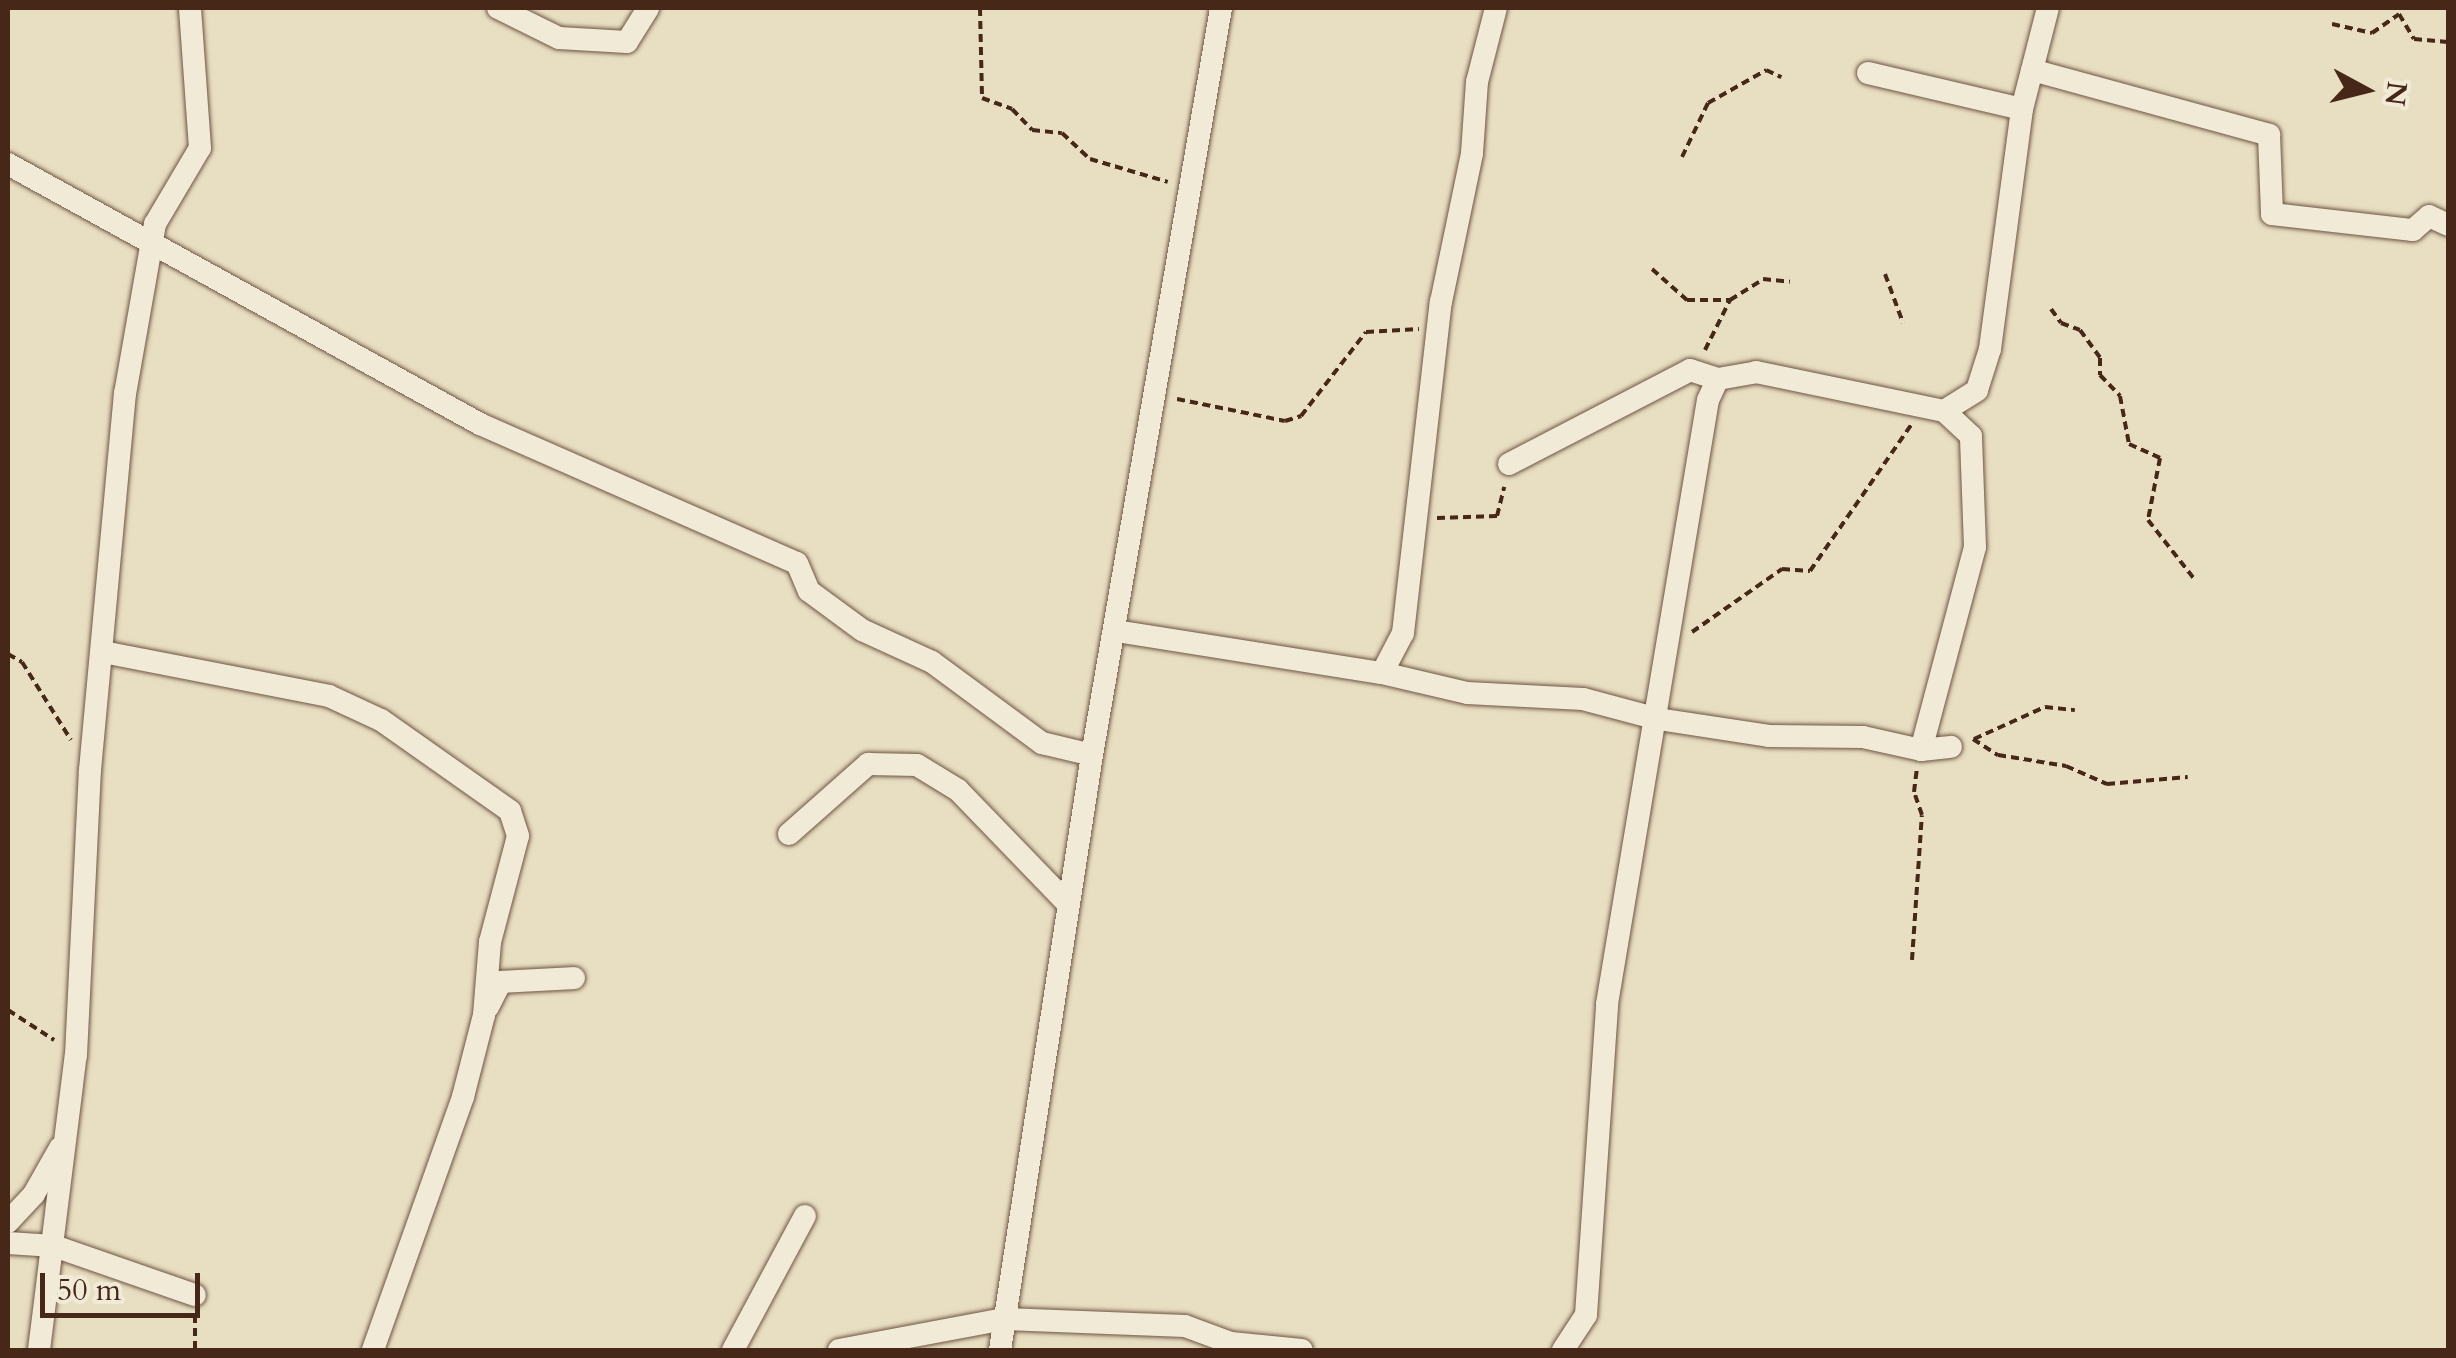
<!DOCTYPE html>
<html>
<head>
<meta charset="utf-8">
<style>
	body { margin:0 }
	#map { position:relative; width:2456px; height:1358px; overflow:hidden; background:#e8dec2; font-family:Cardo,serif }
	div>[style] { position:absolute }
	.path>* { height:4px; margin-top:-2px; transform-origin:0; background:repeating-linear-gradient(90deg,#462718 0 8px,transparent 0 13px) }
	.roads { filter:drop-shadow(0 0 2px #6e5542) drop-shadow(0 0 2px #6e5542) }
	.minor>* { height:22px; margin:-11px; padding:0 11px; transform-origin:11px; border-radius:11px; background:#f0ead7 }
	span { translate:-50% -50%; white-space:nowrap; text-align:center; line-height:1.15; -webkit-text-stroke:9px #f0ead7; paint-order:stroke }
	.frame { position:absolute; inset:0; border:10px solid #462718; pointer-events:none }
	.north { position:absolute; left:2316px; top:40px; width:100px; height:100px; -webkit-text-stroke:8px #f0ead7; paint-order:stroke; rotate:97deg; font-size:28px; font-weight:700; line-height:40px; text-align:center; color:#462718 }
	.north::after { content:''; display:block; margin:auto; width:35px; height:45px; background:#462718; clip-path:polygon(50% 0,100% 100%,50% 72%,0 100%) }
	.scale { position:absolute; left:40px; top:1273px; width:160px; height:45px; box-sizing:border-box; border:5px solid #462718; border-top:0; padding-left:12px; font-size:30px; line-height:35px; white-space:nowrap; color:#462718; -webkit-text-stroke:8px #f0ead7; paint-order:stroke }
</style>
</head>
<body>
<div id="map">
	<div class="path">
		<div style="left:980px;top:8px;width:90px;rotate:88.7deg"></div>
		<div style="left:982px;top:98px;width:32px;rotate:20deg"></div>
		<div style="left:1012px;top:109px;width:29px;rotate:46deg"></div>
		<div style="left:1032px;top:130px;width:30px;rotate:6deg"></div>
		<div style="left:1062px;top:133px;width:38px;rotate:43deg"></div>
		<div style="left:1090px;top:159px;width:81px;rotate:16.4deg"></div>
		<div style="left:2332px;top:24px;width:41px;rotate:12.7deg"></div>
		<div style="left:2372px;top:33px;width:33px;rotate:-35deg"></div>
		<div style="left:2399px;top:14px;width:29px;rotate:59deg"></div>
		<div style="left:2414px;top:39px;width:34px;rotate:5deg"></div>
		<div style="left:1682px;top:157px;width:60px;rotate:-64.3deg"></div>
		<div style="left:1708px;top:103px;width:67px;rotate:-29.6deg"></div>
		<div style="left:1766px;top:70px;width:17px;rotate:25deg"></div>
		<div style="left:1652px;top:269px;width:47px;rotate:41.5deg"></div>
		<div style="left:1687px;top:300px;width:43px"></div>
		<div style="left:1730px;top:300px;width:39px;rotate:-32deg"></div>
		<div style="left:1763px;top:279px;width:27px;rotate:6deg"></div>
		<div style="left:1885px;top:274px;width:52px;rotate:69.8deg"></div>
		<div style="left:2051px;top:309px;width:17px;rotate:54deg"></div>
		<div style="left:2061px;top:323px;width:20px;rotate:20deg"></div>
		<div style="left:2080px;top:330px;width:34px;rotate:54deg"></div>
		<div style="left:2100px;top:358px;width:17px;rotate:90deg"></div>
		<div style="left:2100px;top:375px;width:29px;rotate:46deg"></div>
		<div style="left:2120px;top:396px;width:49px;rotate:79.4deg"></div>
		<div style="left:2129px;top:444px;width:34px;rotate:24deg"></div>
		<div style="left:2160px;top:458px;width:63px;rotate:101deg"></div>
		<div style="left:2148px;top:520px;width:76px;rotate:51.9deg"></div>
		<div style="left:1705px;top:350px;width:56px;rotate:-63.4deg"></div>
		<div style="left:1177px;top:399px;width:110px;rotate:11.5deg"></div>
		<div style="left:1285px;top:421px;width:17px;rotate:-17deg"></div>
		<div style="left:1301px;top:416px;width:106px;rotate:-52.3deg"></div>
		<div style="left:1366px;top:332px;width:53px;rotate:-3.2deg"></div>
		<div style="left:1437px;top:518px;width:60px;rotate:-1.9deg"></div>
		<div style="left:1497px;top:516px;width:30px;rotate:-76deg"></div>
		<div style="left:1692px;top:632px;width:110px;rotate:-35deg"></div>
		<div style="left:1782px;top:569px;width:28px;rotate:4deg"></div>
		<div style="left:1810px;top:571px;width:178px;rotate:-55.3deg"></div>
		<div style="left:8px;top:654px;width:16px;rotate:30deg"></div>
		<div style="left:22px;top:662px;width:92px;rotate:57.9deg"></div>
		<div style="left:1973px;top:739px;width:30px;rotate:33deg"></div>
		<div style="left:1998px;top:755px;width:69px;rotate:9.2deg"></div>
		<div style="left:2066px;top:766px;width:45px;rotate:23.7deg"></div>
		<div style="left:2107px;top:784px;width:81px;rotate:-4.9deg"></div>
		<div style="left:1974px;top:739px;width:78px;rotate:-24.3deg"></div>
		<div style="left:2045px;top:707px;width:30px;rotate:6deg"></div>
		<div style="left:1912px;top:960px;width:145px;rotate:-86.1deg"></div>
		<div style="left:1922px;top:815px;width:24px;rotate:-109deg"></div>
		<div style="left:1914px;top:792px;width:23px;rotate:-83deg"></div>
		<div style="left:8px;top:1010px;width:55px;rotate:33.1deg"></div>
		<div style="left:195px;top:1315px;width:35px;rotate:90deg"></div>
	</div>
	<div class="roads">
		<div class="minor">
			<div style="left:498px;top:8px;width:68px;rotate:26.2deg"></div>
			<div style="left:559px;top:38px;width:68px;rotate:3.4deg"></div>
			<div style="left:627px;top:42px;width:40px;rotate:-58deg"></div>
			<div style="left:2032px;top:70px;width:246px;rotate:15.3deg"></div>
			<div style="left:2269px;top:135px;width:79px;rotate:87.8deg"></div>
			<div style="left:2272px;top:214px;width:142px;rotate:6.5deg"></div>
			<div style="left:2413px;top:230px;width:21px;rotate:-41deg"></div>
			<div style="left:2429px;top:216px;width:21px;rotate:25deg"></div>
			<div style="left:1868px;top:73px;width:158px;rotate:13.2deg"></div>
			<div style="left:8px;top:164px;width:539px;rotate:28.85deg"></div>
			<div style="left:480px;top:424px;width:346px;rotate:23.7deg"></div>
			<div style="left:797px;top:563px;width:30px;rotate:67deg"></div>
			<div style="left:809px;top:591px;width:66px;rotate:36.3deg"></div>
			<div style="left:862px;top:630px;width:77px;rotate:24.6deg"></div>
			<div style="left:932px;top:662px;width:137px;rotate:36.4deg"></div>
			<div style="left:1042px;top:743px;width:51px;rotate:13.5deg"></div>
			<div style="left:1509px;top:464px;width:204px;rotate:-27.4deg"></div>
			<div style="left:1690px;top:370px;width:29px;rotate:18deg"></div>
			<div style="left:1116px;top:631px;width:269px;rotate:9deg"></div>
			<div style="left:1382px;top:673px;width:45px;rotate:-62.3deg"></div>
			<div style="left:1403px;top:633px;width:333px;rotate:-83.5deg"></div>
			<div style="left:1441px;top:302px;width:152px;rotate:-78.2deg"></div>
			<div style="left:1472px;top:153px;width:71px;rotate:-86deg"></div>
			<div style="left:1477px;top:82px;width:76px;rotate:-75.6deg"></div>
			<div style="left:103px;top:652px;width:230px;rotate:11deg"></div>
			<div style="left:329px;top:696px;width:57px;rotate:24.8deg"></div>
			<div style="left:381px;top:720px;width:158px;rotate:35.2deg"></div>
			<div style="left:510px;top:811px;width:26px;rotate:72deg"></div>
			<div style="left:518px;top:836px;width:110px;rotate:104.8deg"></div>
			<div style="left:490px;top:942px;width:73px;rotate:94.7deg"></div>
			<div style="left:484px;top:1015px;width:85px;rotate:104.4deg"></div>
			<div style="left:463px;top:1097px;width:269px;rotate:109.6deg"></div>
			<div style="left:1382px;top:673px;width:87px;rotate:13.2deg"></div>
			<div style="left:1467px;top:693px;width:116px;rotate:3deg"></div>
			<div style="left:1583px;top:699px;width:78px;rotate:14.9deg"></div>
			<div style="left:1658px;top:719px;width:112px;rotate:8.7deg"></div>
			<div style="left:1769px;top:736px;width:94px;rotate:0.6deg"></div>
			<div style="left:1863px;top:737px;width:59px;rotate:12.6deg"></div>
			<div style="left:1921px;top:750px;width:30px;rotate:-6deg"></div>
			<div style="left:1921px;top:750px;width:210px;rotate:-75.1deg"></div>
			<div style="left:1975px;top:547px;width:111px;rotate:-92.1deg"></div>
			<div style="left:1971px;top:436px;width:37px;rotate:-137deg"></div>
			<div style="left:789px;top:834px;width:106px;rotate:-41.5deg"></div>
			<div style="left:868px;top:764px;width:49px;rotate:1.2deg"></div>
			<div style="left:917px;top:765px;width:48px;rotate:31.4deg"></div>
			<div style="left:958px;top:790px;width:157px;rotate:46deg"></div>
			<div style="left:488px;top:1007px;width:28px;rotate:-63deg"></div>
			<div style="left:501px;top:982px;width:73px;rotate:-3.1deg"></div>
			<div style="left:8px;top:1222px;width:38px;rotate:-47deg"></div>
			<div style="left:34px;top:1194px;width:53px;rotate:-60.5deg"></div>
			<div style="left:8px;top:1243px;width:46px;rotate:3.7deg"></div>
			<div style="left:54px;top:1246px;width:149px;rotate:19.2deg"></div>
			<div style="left:39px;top:1350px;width:297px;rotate:-82.9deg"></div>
			<div style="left:76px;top:1055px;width:285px;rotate:-87.2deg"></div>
			<div style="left:90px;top:770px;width:378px;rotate:-84.7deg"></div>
			<div style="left:125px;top:394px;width:173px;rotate:-80deg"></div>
			<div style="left:155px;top:224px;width:88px;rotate:-59.4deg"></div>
			<div style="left:200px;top:148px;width:140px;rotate:-94.1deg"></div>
			<div style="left:733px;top:1350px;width:152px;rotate:-61.8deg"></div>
			<div style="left:839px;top:1350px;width:169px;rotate:-10.6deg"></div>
			<div style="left:1005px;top:1319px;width:180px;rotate:2.2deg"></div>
			<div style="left:1185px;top:1326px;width:49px;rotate:20.3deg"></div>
			<div style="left:1231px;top:1343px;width:71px;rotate:5.6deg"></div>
			<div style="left:1000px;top:1350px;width:602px;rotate:-81.21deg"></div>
			<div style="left:1092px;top:755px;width:758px;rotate:-80.2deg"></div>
			<div style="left:1563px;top:1350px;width:42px;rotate:-56.7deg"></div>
			<div style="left:1586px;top:1315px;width:312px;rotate:-86.1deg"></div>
			<div style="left:1607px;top:1004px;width:612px;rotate:-80.51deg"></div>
			<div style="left:1708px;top:400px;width:23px;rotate:-65deg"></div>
			<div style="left:1718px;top:379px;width:39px;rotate:-10deg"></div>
			<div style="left:1756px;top:372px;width:192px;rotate:11.7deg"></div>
			<div style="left:1944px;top:411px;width:39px;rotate:-32deg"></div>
			<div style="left:1977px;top:390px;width:43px;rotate:-72.4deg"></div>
			<div style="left:1990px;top:349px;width:242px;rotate:-82.4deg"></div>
			<div style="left:2022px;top:109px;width:104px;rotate:-75.6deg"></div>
		</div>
	</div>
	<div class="frame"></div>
	<div class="north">N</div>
	<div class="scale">50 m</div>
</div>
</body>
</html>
